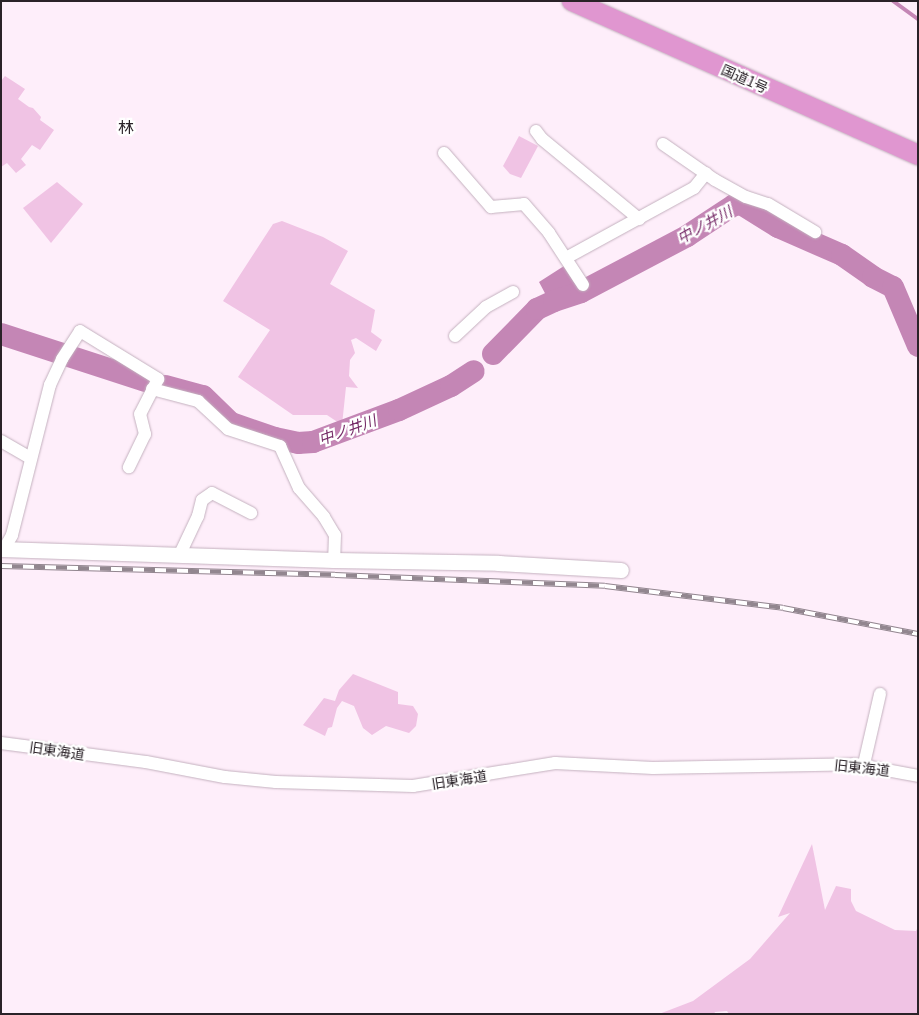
<!DOCTYPE html>
<html>
<head>
<meta charset="utf-8">
<style>
	body { margin:0 }
	#map { position:relative; width:919px; height:1015px; overflow:hidden; background:#feeefa; font-family:Georgia,"Noto Sans JP",serif }
	div>[style] { position:absolute }
	.green>* { inset:0; background:#f0c3e4 }
	.water>* { inset:0; background:#c486b5 }
	.stream>* { height:4px; margin:-2px; padding:0 2px; transform-origin:2px; border-radius:2px; background:#c486b5 }
	.river>* { height:22px; margin:-11px; padding:0 11px; transform-origin:11px; border-radius:11px; background:#c486b5 }
	.roads { filter:drop-shadow(0 0 1px #c4b1bf) drop-shadow(0 0 1px #c4b1bf) }
	.minor>* { height:12px; margin:-6px; padding:0 6px; transform-origin:6px; border-radius:6px; background:#fff }
	.tertiary>* { height:15px; margin:-7.5px; padding:0 7.5px; transform-origin:7.5px; border-radius:7.5px; background:#fff }
	.trunk>* { height:20px; margin:-10px; padding:0 10px; transform-origin:10px; border-radius:10px; background:#e096d0 }
	.rail>* { height:5.5px; margin-top:-2.75px; transform-origin:0; background:repeating-linear-gradient(90deg,#fff 0 11px,#92868f 0 22px); box-sizing:border-box; border-block:1px solid #92868f }
	span { translate:-50% -50%; white-space:nowrap; text-align:center; line-height:1.15; -webkit-text-stroke:4.5px #fff; paint-order:stroke }
	.street-label { font-size:14px; color:#2a2228 }
	.water-label { font-size:15px; color:#772d69; font-style:italic }
	.quarter-label { font-size:16px; color:#2a2228 }
	.frame { position:absolute; inset:0; border:2px solid #2a2228; pointer-events:none }
</style>
</head>
<body>
<div id="map">
	<div class="green">
		<div style="clip-path:polygon(5px 76px,25px 89px,18px 99px,29px 107px,33px 108px,41px 117px,40px 120px,54px 130px,40px 150px,32px 145px,21px 159px,26px 165px,16px 173px,7px 163px,1px 167px,1px 81px)"></div>
		<div style="clip-path:polygon(519px 136px,538px 146px,521px 178px,510px 174px,503px 166px)"></div>
		<div style="clip-path:polygon(57px 182px,83px 204px,51px 243px,23px 208px)"></div>
		<div style="clip-path:polygon(282px 221px,323px 237px,348px 251px,330px 284px,375px 310px,371px 332px,382px 340px,376px 351px,356px 338px,351px 340px,355px 353px,350px 360px,349px 376px,358px 388px,346px 387px,342px 425px,327px 415px,293px 415px,238px 377px,270px 330px,223px 301px,273px 224px)"></div>
		<div style="clip-path:polygon(353px 674px,398px 692px,398px 704px,413px 706px,418px 714px,416px 726px,409px 733px,386px 726px,372px 735px,363px 728px,354px 706px,342px 701px,337px 708px,332px 727px,328px 728px,325px 736px,303px 725px,324px 698px,335px 701px,339px 690px)"></div>
		<div style="clip-path:polygon(812px 844px,825px 910px,836px 886px,851px 889px,851px 901px,856px 911px,895px 930px,916px 931px,918px 927px,918px 1014px,729px 1014px,727px 1011px,715px 1012px,714px 1014px,659px 1014px,693px 1001px,750px 959px,790px 913px,778px 917px)"></div>
	</div>
	<div class="water">
		<div style="clip-path:polygon(564px 266px,577px 287px,547px 297px,539px 282px)"></div>
	</div>
	<div class="stream">
		<div style="left:893px;top:1px;width:31px;rotate:36deg"></div>
	</div>
	<div class="river">
		<div style="left:1px;top:334px;width:152px;rotate:18deg"></div>
		<div style="left:493px;top:354px;width:63px;rotate:-45.6deg"></div>
		<div style="left:537px;top:309px;width:19px;rotate:-25deg"></div>
		<div style="left:554px;top:301px;width:28px;rotate:-18deg"></div>
		<div style="left:581px;top:292px;width:120px;rotate:-27.8deg"></div>
		<div style="left:687px;top:236px;width:56px;rotate:-33.4deg"></div>
		<div style="left:734px;top:205px;width:7px;rotate:-8deg"></div>
		<div style="left:741px;top:204px;width:44px;rotate:31.9deg"></div>
		<div style="left:778px;top:227px;width:70px;rotate:23.6deg"></div>
		<div style="left:842px;top:255px;width:38px;rotate:35deg"></div>
		<div style="left:873px;top:277px;width:22px;rotate:27deg"></div>
		<div style="left:893px;top:287px;width:64px;rotate:67deg"></div>
		<div style="left:165px;top:386px;width:39px;rotate:15deg"></div>
		<div style="left:203px;top:396px;width:39px;rotate:44deg"></div>
		<div style="left:231px;top:423px;width:46px;rotate:18.8deg"></div>
		<div style="left:275px;top:438px;width:24px;rotate:12deg"></div>
		<div style="left:298px;top:443px;width:15px;rotate:-4deg"></div>
		<div style="left:313px;top:442px;width:92px;rotate:-20.4deg"></div>
		<div style="left:399px;top:410px;width:57px;rotate:-24.8deg"></div>
		<div style="left:451px;top:386px;width:27px;rotate:-33deg"></div>
	</div>
	<div class="roads">
		<div class="minor">
			<div style="left:536px;top:131px;width:10px;rotate:53deg"></div>
			<div style="left:542px;top:139px;width:126px;rotate:39.5deg"></div>
			<div style="left:663px;top:144px;width:63px;rotate:34.7deg"></div>
			<div style="left:715px;top:180px;width:35px;rotate:29deg"></div>
			<div style="left:746px;top:197px;width:23px;rotate:18deg"></div>
			<div style="left:768px;top:204px;width:55px;rotate:30.8deg"></div>
			<div style="left:444px;top:153px;width:72px;rotate:49deg"></div>
			<div style="left:491px;top:207px;width:33px;rotate:-5deg"></div>
			<div style="left:524px;top:204px;width:38px;rotate:49deg"></div>
			<div style="left:549px;top:233px;width:62px;rotate:56.8deg"></div>
			<div style="left:566px;top:258px;width:146px;rotate:-28.7deg"></div>
			<div style="left:694px;top:188px;width:19px;rotate:-51deg"></div>
			<div style="left:455px;top:336px;width:42px;rotate:-43.1deg"></div>
			<div style="left:486px;top:307px;width:31px;rotate:-29deg"></div>
			<div style="left:152px;top:389px;width:48px;rotate:14.6deg"></div>
			<div style="left:198px;top:401px;width:41px;rotate:43deg"></div>
			<div style="left:228px;top:429px;width:55px;rotate:18.1deg"></div>
			<div style="left:280px;top:446px;width:46px;rotate:65.7deg"></div>
			<div style="left:299px;top:488px;width:38px;rotate:49deg"></div>
			<div style="left:324px;top:517px;width:21px;rotate:59deg"></div>
			<div style="left:335px;top:535px;width:25px;rotate:92deg"></div>
			<div style="left:1px;top:441px;width:34px;rotate:30deg"></div>
			<div style="left:4px;top:549px;width:16px;rotate:-60deg"></div>
			<div style="left:12px;top:535px;width:155px;rotate:-75.8deg"></div>
			<div style="left:50px;top:385px;width:29px;rotate:-65deg"></div>
			<div style="left:62px;top:359px;width:33px;rotate:-57deg"></div>
			<div style="left:80px;top:331px;width:92px;rotate:31.6deg"></div>
			<div style="left:158px;top:379px;width:39px;rotate:117deg"></div>
			<div style="left:140px;top:414px;width:21px;rotate:76deg"></div>
			<div style="left:145px;top:434px;width:37px;rotate:116deg"></div>
			<div style="left:180px;top:554px;width:42px;rotate:-64.7deg"></div>
			<div style="left:198px;top:516px;width:16px;rotate:-76deg"></div>
			<div style="left:202px;top:500px;width:12px;rotate:-35deg"></div>
			<div style="left:212px;top:493px;width:44px;rotate:27.1deg"></div>
			<div style="left:1px;top:743px;width:146px;rotate:7.5deg"></div>
			<div style="left:146px;top:762px;width:80px;rotate:10.8deg"></div>
			<div style="left:225px;top:777px;width:51px;rotate:5.6deg"></div>
			<div style="left:276px;top:782px;width:137px;rotate:1.7deg"></div>
			<div style="left:413px;top:786px;width:144px;rotate:-9.2deg"></div>
			<div style="left:555px;top:763px;width:98px;rotate:2.9deg"></div>
			<div style="left:653px;top:768px;width:201px;rotate:-1.1deg"></div>
			<div style="left:854px;top:764px;width:65px;rotate:10.6deg"></div>
			<div style="left:864px;top:764px;width:72px;rotate:-77.1deg"></div>
		</div>
		<div class="tertiary">
			<div style="left:1px;top:549px;width:333px;rotate:1.9deg"></div>
			<div style="left:334px;top:560px;width:164px;rotate:1deg"></div>
			<div style="left:498px;top:563px;width:123px;rotate:3.3deg"></div>
		</div>
		<div class="trunk">
			<div style="left:572px;top:1px;width:379px;rotate:24deg"></div>
		</div>
	</div>
	<div class="rail">
		<div style="left:1px;top:566px;width:334px;rotate:1.5deg"></div>
		<div style="left:335px;top:575px;width:270px;rotate:2.3deg"></div>
		<div style="left:605px;top:586px;width:179px;rotate:7deg"></div>
		<div style="left:783px;top:608px;width:137px;rotate:10.9deg"></div>
	</div>
	<div class="street-label">
		<span style="left:745px;top:78px;rotate:24deg">国道1号</span>
		<span style="left:57px;top:750px;rotate:8deg">旧東海道</span>
		<span style="left:862px;top:767px;rotate:6deg">旧東海道</span>
		<span style="left:459px;top:779px;rotate:-9deg">旧東海道</span>
	</div>
	<div class="water-label">
		<span style="left:704px;top:224px;rotate:-29deg">中ノ井川</span>
		<span style="left:347px;top:429px;rotate:-20deg">中ノ井川</span>
	</div>
	<div class="quarter-label">
		<span style="left:126px;top:126px">林</span>
	</div>
	<div class="frame"></div>
</div>
</body>
</html>
